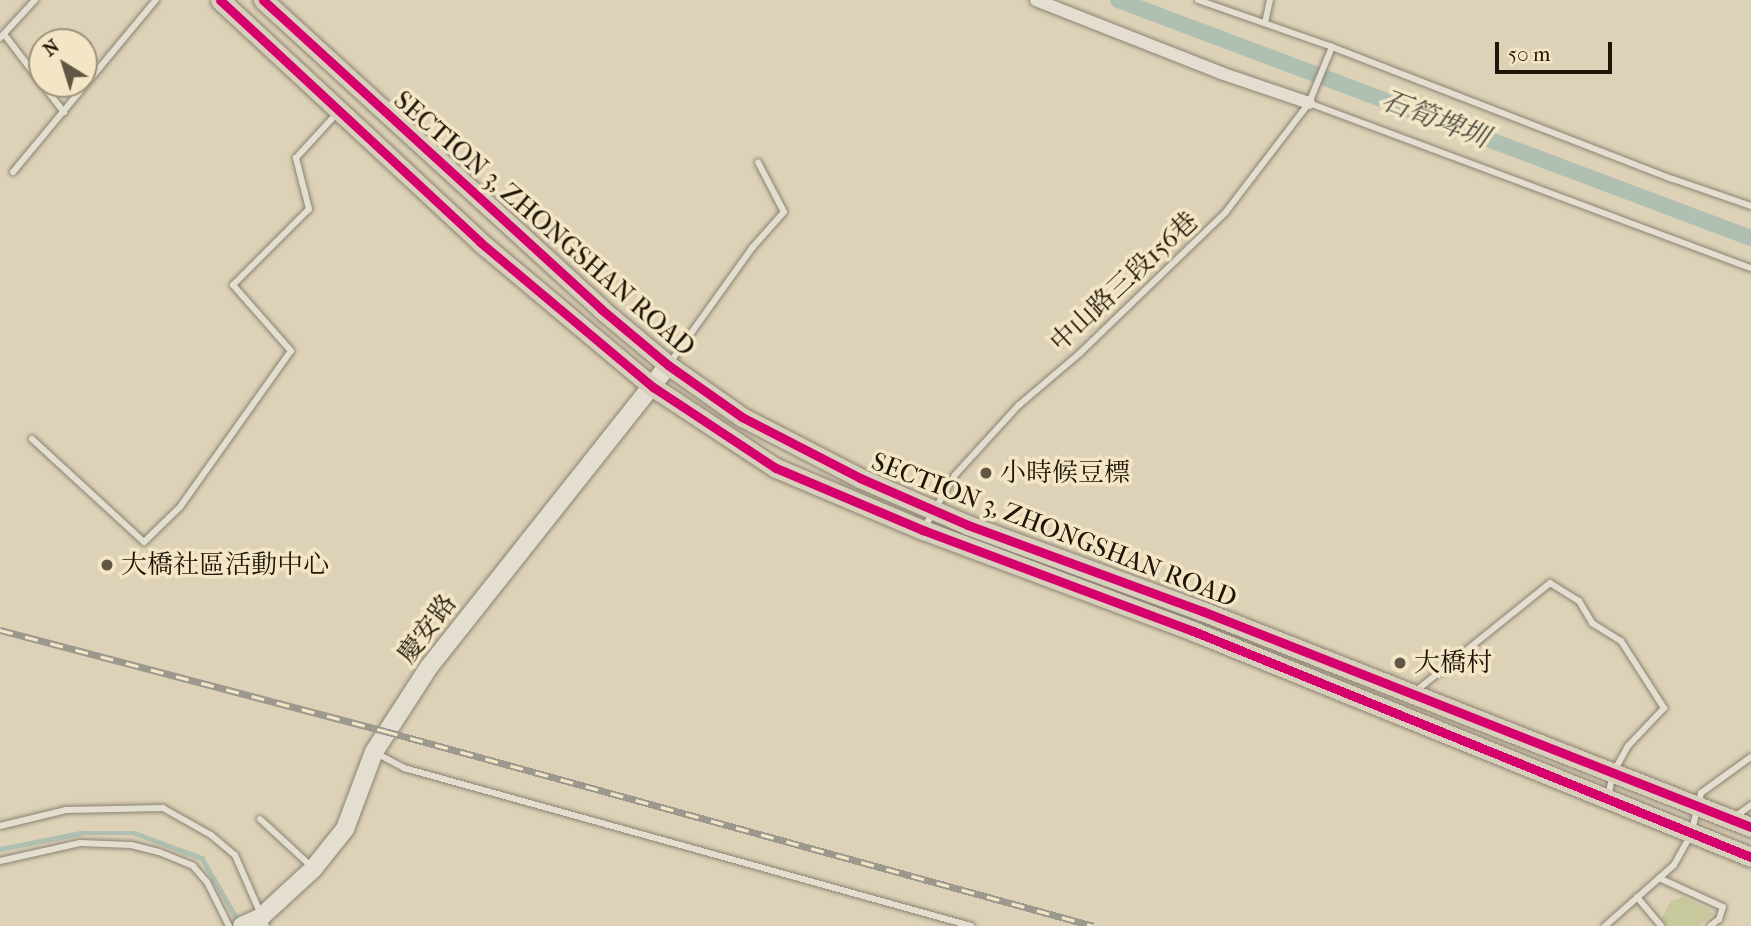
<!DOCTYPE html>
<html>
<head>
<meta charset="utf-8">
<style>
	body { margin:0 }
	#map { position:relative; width:1751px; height:926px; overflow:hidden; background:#ddd2b7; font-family:"IM FELL French Canon","Noto Serif TC",serif }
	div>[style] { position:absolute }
	.green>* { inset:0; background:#c8c89d }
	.stream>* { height:4.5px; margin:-2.25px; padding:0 2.25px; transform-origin:2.25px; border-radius:2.25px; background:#afc0b2 }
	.canal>* { height:16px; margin:-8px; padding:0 8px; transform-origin:8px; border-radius:8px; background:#afc0b2 }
	.roads { filter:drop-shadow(0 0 2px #8a8372) drop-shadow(0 0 2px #8a8372) }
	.lane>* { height:6px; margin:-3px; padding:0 3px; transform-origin:3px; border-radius:3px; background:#e3ded0 }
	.street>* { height:12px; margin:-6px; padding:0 6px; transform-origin:6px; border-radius:6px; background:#e3ded0 }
	.secondary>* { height:18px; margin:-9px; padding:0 9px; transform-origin:9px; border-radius:9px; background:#e3ded0 }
	.primary>* { height:19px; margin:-9.5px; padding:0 9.5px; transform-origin:9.5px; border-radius:9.5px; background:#d7cfbc }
	.rail>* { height:7px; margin-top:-3.5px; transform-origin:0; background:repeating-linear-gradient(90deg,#f3e6c6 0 13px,#9d988d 0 26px); box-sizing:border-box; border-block:2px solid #9d988d }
	.cycleway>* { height:9px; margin:-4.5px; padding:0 4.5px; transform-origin:4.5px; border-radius:4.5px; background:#d6006c }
	.dots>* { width:19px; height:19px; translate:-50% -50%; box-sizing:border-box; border:4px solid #f3e6c6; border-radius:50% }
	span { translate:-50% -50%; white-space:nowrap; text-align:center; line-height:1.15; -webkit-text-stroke:7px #f3e6c6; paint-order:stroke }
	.street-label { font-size:26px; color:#1f1407 }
	.poi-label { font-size:26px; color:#1f1407 }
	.left { translate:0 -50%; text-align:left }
	.water-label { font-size:28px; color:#4a4d42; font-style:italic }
	.north { position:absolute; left:28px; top:28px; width:70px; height:70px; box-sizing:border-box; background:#f3e6c6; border:2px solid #9e927a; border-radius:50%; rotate:322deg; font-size:19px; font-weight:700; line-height:28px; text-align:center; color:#1f1407 }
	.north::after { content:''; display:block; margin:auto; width:24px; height:32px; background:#625645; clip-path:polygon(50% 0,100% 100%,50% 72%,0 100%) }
	.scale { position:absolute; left:1495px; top:42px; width:117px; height:32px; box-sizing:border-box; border:4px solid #1f1407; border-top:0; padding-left:9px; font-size:21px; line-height:24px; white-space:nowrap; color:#1f1407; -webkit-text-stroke:5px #f3e6c6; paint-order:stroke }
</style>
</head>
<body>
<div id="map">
	<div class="green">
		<div style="clip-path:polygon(1683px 897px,1710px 910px,1713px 914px,1699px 926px,1668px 926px,1661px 919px,1671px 901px)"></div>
	</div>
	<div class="stream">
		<div style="left:0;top:849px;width:83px;rotate:-11.2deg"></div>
		<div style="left:81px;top:833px;width:54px"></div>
		<div style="left:135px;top:833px;width:72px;rotate:20.5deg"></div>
		<div style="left:202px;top:858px;width:74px;rotate:60deg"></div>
	</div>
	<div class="canal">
		<div style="left:1118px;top:0;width:676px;rotate:20.61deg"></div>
	</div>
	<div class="roads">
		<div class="lane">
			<div style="left:1198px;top:0;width:142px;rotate:19.3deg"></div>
			<div style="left:1332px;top:47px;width:366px;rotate:21.2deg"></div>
			<div style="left:1673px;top:179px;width:83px;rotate:19.1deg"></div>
			<div style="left:1265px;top:23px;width:24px;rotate:-78deg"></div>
			<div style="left:4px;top:34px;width:63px;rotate:52.8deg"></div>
			<div style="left:0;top:38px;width:52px;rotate:-47.4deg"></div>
			<div style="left:42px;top:84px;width:36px;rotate:52deg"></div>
			<div style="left:1309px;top:103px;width:472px;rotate:20.5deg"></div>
			<div style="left:13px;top:172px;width:224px;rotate:-50.3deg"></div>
			<div style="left:669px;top:364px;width:143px;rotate:-54.4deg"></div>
			<div style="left:752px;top:248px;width:48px;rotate:-48.4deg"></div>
			<div style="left:784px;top:212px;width:56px;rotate:-117.5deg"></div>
			<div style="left:32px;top:439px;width:152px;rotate:42.6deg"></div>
			<div style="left:144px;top:542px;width:50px;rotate:-44.2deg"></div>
			<div style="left:180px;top:507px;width:191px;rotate:-54.6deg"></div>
			<div style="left:291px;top:351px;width:88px;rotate:-131.3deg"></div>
			<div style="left:233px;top:285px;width:107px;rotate:-45deg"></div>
			<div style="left:309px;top:209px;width:53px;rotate:-104.3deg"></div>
			<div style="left:296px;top:158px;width:62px;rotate:-47.6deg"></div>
			<div style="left:924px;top:528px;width:61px;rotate:-59.7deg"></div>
			<div style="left:955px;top:475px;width:95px;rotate:-47.6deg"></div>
			<div style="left:1019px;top:405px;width:80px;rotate:-40.4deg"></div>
			<div style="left:1080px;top:353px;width:202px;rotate:-44deg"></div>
			<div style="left:1225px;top:213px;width:138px;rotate:-52.6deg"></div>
			<div style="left:1309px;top:103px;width:61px;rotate:-67.7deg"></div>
			<div style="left:1417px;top:690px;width:171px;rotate:-38.8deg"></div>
			<div style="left:1550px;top:583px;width:34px;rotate:32deg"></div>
			<div style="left:1579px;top:601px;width:26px;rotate:59deg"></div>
			<div style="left:1592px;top:623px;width:34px;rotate:32deg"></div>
			<div style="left:1621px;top:641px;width:80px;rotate:57.3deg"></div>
			<div style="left:1664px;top:708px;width:52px;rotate:133.5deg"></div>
			<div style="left:1628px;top:746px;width:31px;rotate:119deg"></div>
			<div style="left:1613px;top:773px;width:24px;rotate:102deg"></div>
			<div style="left:376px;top:753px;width:32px;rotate:28deg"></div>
			<div style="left:404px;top:768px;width:589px;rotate:15.57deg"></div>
			<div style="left:1736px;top:816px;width:19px;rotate:-36deg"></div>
			<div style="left:260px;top:819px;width:71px;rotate:42.7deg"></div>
			<div style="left:0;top:826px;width:68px;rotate:-13.6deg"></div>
			<div style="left:66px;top:810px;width:97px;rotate:-1.2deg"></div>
			<div style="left:163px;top:808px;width:55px;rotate:29.4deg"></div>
			<div style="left:211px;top:835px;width:31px;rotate:40deg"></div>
			<div style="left:235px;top:855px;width:77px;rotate:66.4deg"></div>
			<div style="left:0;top:861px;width:82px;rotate:-12.7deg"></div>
			<div style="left:80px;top:843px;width:51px;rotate:2.2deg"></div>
			<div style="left:131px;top:845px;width:29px;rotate:14deg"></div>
			<div style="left:159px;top:852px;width:37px;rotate:22deg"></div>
			<div style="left:193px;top:866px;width:21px;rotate:49deg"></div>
			<div style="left:207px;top:882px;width:49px;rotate:63.4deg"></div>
			<div style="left:1659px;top:878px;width:70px;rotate:24.4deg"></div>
			<div style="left:1723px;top:907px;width:13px;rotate:108deg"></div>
			<div style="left:1719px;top:919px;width:11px;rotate:142deg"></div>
			<div style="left:1637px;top:897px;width:38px;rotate:50deg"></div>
			<div style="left:1605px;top:926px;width:92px;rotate:-41.5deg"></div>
			<div style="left:1674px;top:865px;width:35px;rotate:-61deg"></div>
			<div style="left:1691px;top:834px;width:42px;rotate:-76.3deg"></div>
			<div style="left:1701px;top:793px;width:62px;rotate:-35.8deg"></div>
		</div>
		<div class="street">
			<div style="left:1036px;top:0;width:199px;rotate:21.5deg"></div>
			<div style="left:1221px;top:73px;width:93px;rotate:18.8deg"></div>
		</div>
		<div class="secondary">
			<div style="left:242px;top:926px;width:21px;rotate:-25deg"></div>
			<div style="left:261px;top:917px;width:71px;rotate:-42.7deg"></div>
			<div style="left:313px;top:869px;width:51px;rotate:-51.3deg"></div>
			<div style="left:345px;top:829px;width:82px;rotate:-69.4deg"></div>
			<div style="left:374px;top:752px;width:101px;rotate:-57.1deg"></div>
			<div style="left:429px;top:667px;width:385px;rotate:-51.6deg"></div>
		</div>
		<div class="primary">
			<div style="left:220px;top:0;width:355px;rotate:42.9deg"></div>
			<div style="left:480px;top:242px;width:226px;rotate:40deg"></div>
			<div style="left:653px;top:387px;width:147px;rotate:33.4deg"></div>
			<div style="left:776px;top:468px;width:160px;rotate:22.9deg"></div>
			<div style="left:923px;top:530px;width:288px;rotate:20.5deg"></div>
			<div style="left:1193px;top:631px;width:602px;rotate:22.05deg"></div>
			<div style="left:263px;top:0;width:458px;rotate:42.4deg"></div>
			<div style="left:601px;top:309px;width:87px;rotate:39.9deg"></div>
			<div style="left:668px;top:365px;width:90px;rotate:35.1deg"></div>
			<div style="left:742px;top:417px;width:133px;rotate:27.3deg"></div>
			<div style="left:860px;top:478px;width:118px;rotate:23.5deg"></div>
			<div style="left:968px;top:525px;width:249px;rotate:20.2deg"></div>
			<div style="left:1202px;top:611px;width:590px;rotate:21.48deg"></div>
		</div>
	</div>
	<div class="rail">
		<div style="left:0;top:630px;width:398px;rotate:14.7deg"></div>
		<div style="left:385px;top:731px;width:735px;rotate:15.38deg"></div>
	</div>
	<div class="cycleway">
		<div style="left:220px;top:0;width:355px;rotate:42.9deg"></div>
		<div style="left:480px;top:242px;width:226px;rotate:40deg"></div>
		<div style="left:653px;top:387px;width:147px;rotate:33.4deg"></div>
		<div style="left:776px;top:468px;width:160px;rotate:22.9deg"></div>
		<div style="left:923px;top:530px;width:288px;rotate:20.5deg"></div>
		<div style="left:1193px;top:631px;width:602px;rotate:22.05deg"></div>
		<div style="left:263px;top:0;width:458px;rotate:42.4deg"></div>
		<div style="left:601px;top:309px;width:87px;rotate:39.9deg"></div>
		<div style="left:668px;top:365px;width:90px;rotate:35.1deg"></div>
		<div style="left:742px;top:417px;width:133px;rotate:27.3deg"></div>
		<div style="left:860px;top:478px;width:118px;rotate:23.5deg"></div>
		<div style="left:968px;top:525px;width:249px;rotate:20.2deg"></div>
		<div style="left:1202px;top:611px;width:590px;rotate:21.48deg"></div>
	</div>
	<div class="dots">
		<div style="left:986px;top:473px;background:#625645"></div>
		<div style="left:107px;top:565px;background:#625645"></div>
		<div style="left:1400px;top:663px;background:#625645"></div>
	</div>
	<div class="street-label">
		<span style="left:544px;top:224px;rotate:41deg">SECTION 3, ZHONGSHAN ROAD</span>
		<span style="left:1124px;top:282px;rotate:-43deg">中山路三段156巷</span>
		<span style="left:1054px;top:530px;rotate:21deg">SECTION 3, ZHONGSHAN ROAD</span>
		<span style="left:427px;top:629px;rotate:-53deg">慶安路</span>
	</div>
	<div class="poi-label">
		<span class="left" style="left:1000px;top:473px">小時候豆標</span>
		<span class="left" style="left:121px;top:565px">大橋社區活動中心</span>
		<span class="left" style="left:1414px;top:663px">大橋村</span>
	</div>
	<div class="water-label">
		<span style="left:1435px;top:119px;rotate:21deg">石筍埤圳</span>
	</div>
	<div class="north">N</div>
	<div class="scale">50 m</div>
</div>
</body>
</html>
